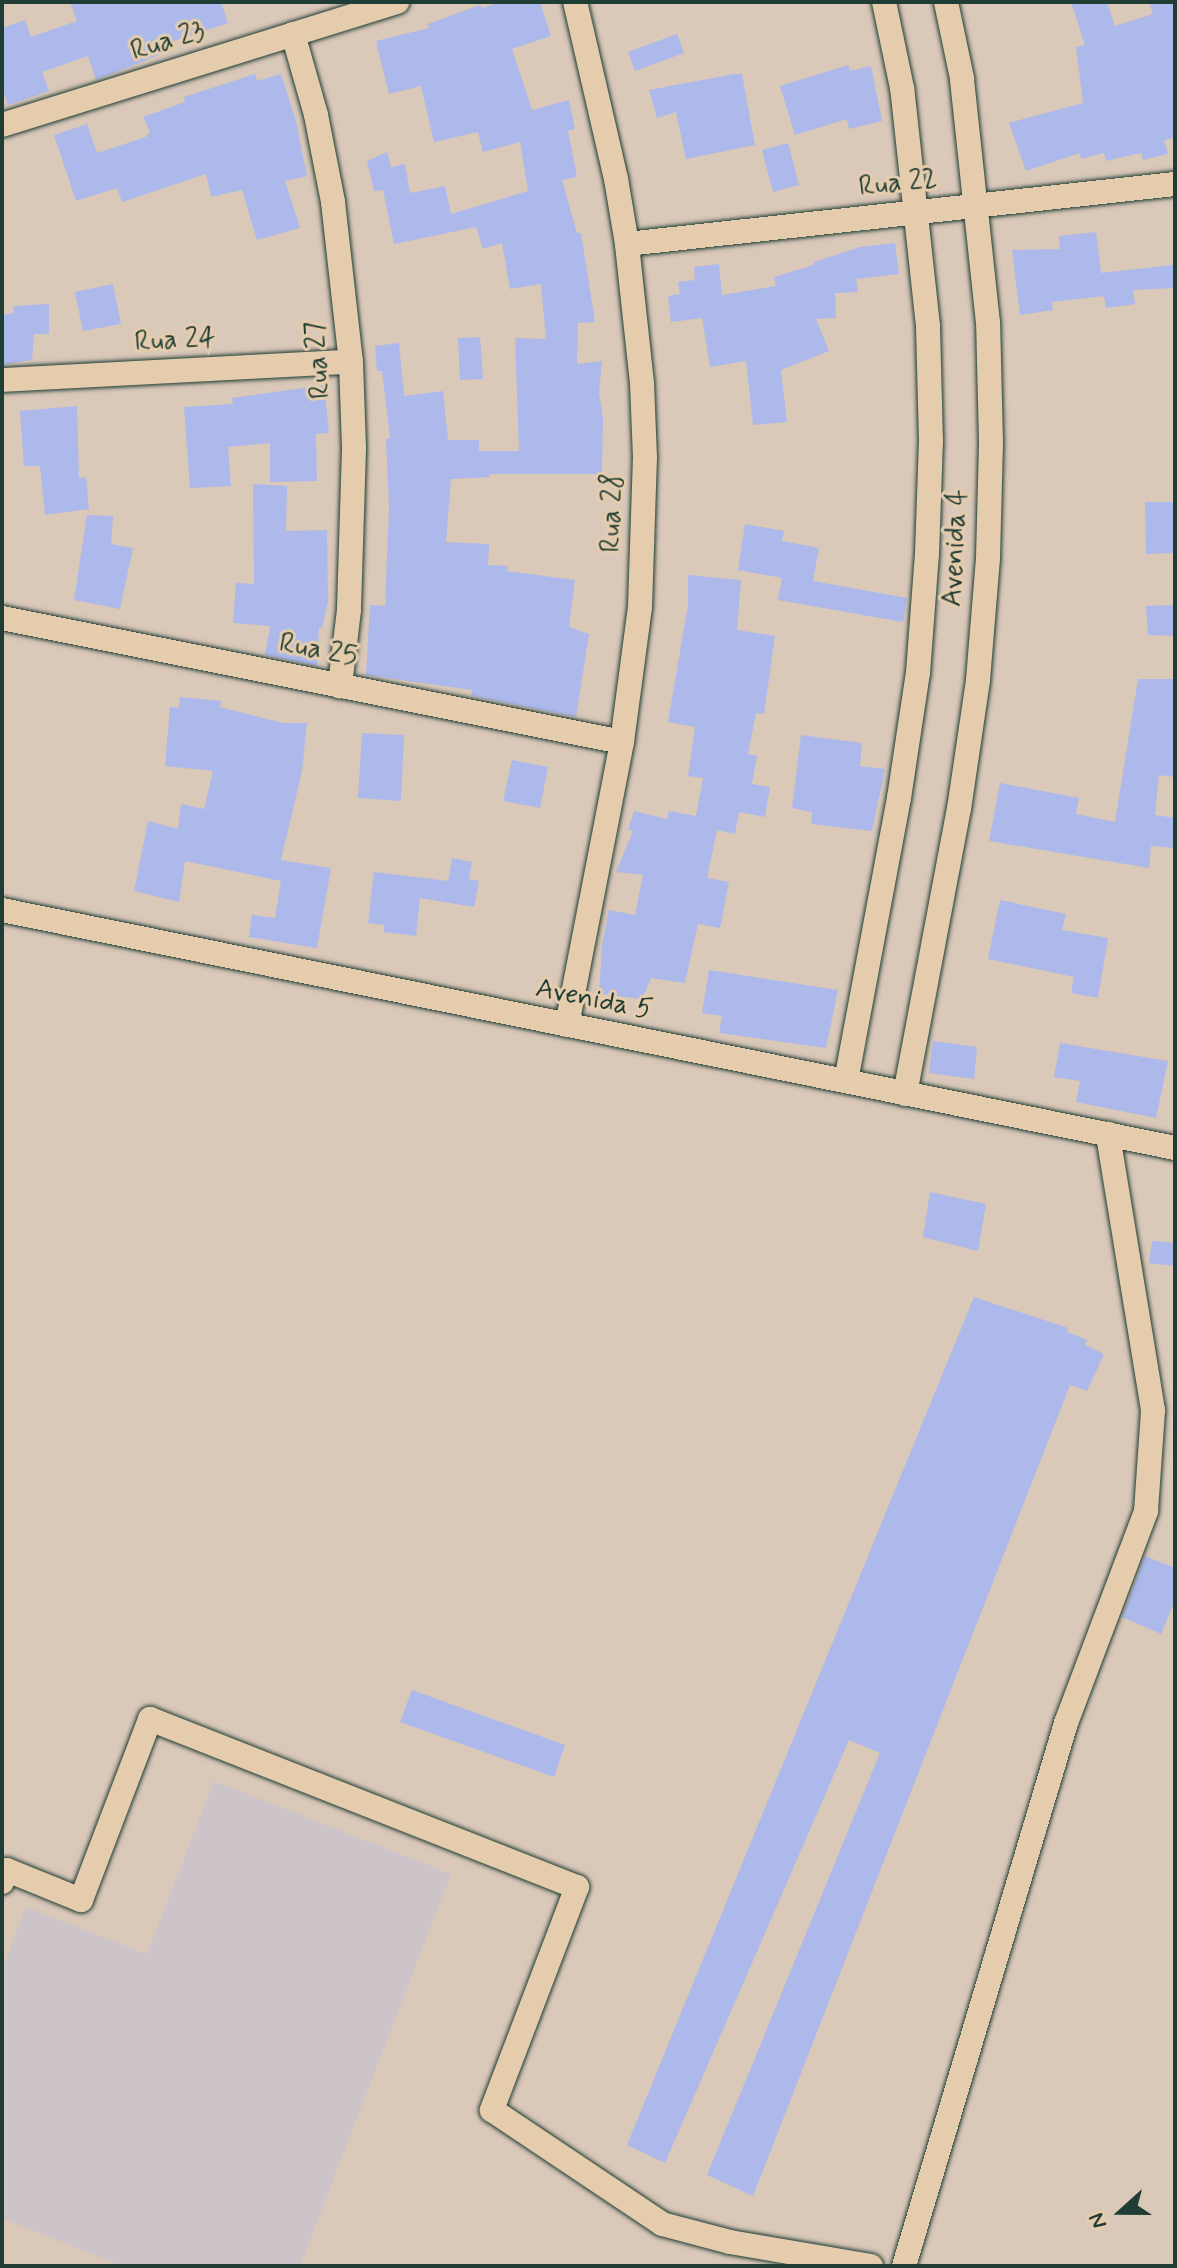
<!DOCTYPE html>
<html>
<head>
<meta charset="utf-8">
<style>
	body { margin:0 }
	#map { position:relative; width:1177px; height:2268px; overflow:hidden; background:#dac8b9; font-family:Mynerve,sans-serif }
	div>[style] { position:absolute }
	.built>* { inset:0; background:#ccc4c8 }
	.building>* { inset:0; background:#adb9ea }
	.roads { filter:drop-shadow(0 0 2px #1f3d34) drop-shadow(0 0 2px #1f3d34) }
	.minor>* { height:24px; margin:-12px; padding:0 12px; transform-origin:12px; border-radius:12px; background:#e5ccad }
	span { translate:-50% -50%; white-space:nowrap; text-align:center; line-height:1.15; -webkit-text-stroke:6px #e5ccad; paint-order:stroke }
	.street-label { font-size:28px; color:#1f3d34 }
	.frame { position:absolute; inset:0; border:4px solid #1f3d34; pointer-events:none }
	.north { position:absolute; left:1081px; top:2172px; width:80px; height:80px; -webkit-text-stroke:6px #e5ccad; paint-order:stroke; rotate:249deg; font-size:22px; font-weight:700; line-height:32px; text-align:center; color:#1f3d34 }
	.north::after { content:''; display:block; margin:auto; width:28px; height:36px; background:#1f3d34; clip-path:polygon(50% 0,100% 100%,50% 72%,0 100%) }
</style>
</head>
<body>
<div id="map">
	<div class="built">
		<div style="clip-path:polygon(214px 1781px,451px 1874px,300px 2266px,123px 2266px,2px 2218px,2px 1969px,26px 1907px,147px 1954px)"></div>
	</div>
	<div class="building">
		<div style="clip-path:polygon(70px 2px,221px 2px,228px 23px,156px 47px,159px 55px,96px 80px,88px 56px,42px 72px,49px 91px,8px 105px,2px 87px,2px 28px,25px 20px,31px 37px,77px 21px)"></div>
		<div style="clip-path:polygon(501px 2px,540px 2px,551px 36px,512px 49px,532px 110px,569px 100px,575px 129px,568px 131px,577px 177px,562px 180px,577px 233px,581px 233px,595px 322px,578px 323px,577px 364px,602px 361px,599px 393px,603px 418px,602px 474px,490px 474px,490px 477px,451px 479px,446px 542px,489px 544px,488px 565px,508px 566px,507px 571px,575px 580px,569px 627px,589px 634px,576px 717px,471px 696px,472px 690px,366px 675px,370px 605px,385px 606px,389px 508px,386px 439px,390px 438px,382px 371px,377px 371px,375px 346px,399px 343px,404px 396px,443px 391px,448px 440px,479px 440px,479px 451px,519px 451px,515px 338px,546px 339px,541px 284px,510px 289px,502px 243px,483px 249px,476px 227px,394px 244px,383px 190px,374px 191px,367px 161px,387px 152px,391px 167px,405px 164px,410px 193px,445px 186px,451px 214px,528px 191px,520px 142px,483px 152px,478px 132px,434px 142px,421px 86px,389px 94px,376px 41px,429px 28px,428px 24px,480px 5px,482px 8px)"></div>
		<div style="clip-path:polygon(1071px 2px,1107px 2px,1115px 26px,1153px 14px,1149px 2px,1175px 2px,1175px 138px,1164px 140px,1168px 154px,1143px 160px,1141px 153px,1106px 161px,1104px 153px,1081px 159px,1080px 153px,1026px 171px,1009px 123px,1083px 103px,1076px 47px,1085px 45px)"></div>
		<div style="clip-path:polygon(677px 34px,684px 53px,635px 71px,628px 52px)"></div>
		<div style="clip-path:polygon(848px 65px,850px 71px,871px 66px,882px 121px,849px 129px,847px 119px,795px 135px,780px 86px)"></div>
		<div style="clip-path:polygon(255px 74px,257px 81px,281px 74px,296px 121px,307px 176px,285px 181px,300px 228px,257px 240px,242px 190px,211px 197px,206px 174px,122px 202px,117px 188px,76px 201px,54px 135px,87px 124px,97px 153px,146px 137px,150px 132px,143px 117px,185px 102px,184px 97px)"></div>
		<div style="clip-path:polygon(734px 74px,742px 74px,755px 145px,686px 159px,676px 112px,657px 118px,649px 90px)"></div>
		<div style="clip-path:polygon(788px 143px,799px 185px,773px 192px,762px 150px)"></div>
		<div style="clip-path:polygon(1096px 232px,1101px 273px,1173px 265px,1173px 288px,1133px 290px,1135px 304px,1106px 308px,1104px 296px,1052px 302px,1053px 310px,1020px 315px,1012px 250px,1060px 249px,1059px 236px)"></div>
		<div style="clip-path:polygon(895px 243px,899px 274px,856px 279px,858px 292px,835px 293px,836px 318px,816px 319px,829px 351px,781px 370px,787px 422px,753px 425px,746px 361px,710px 367px,702px 318px,671px 322px,668px 296px,680px 294px,678px 282px,695px 280px,694px 267px,719px 264px,722px 295px,776px 286px,774px 277px,814px 265px,814px 262px,860px 247px)"></div>
		<div style="clip-path:polygon(113px 284px,121px 324px,83px 331px,75px 292px)"></div>
		<div style="clip-path:polygon(49px 304px,49px 334px,34px 334px,32px 360px,2px 365px,2px 315px,14px 313px,13px 306px)"></div>
		<div style="clip-path:polygon(480px 337px,483px 379px,460px 380px,458px 338px)"></div>
		<div style="clip-path:polygon(324px 385px,329px 433px,316px 434px,317px 481px,270px 482px,270px 443px,228px 447px,231px 486px,190px 488px,184px 407px,233px 404px,232px 398px)"></div>
		<div style="clip-path:polygon(77px 406px,79px 478px,86px 477px,89px 509px,45px 515px,40px 466px,24px 466px,20px 411px)"></div>
		<div style="clip-path:polygon(253px 484px,287px 486px,286px 531px,327px 530px,328px 602px,322px 628px,319px 628px,317px 666px,265px 655px,270px 626px,233px 623px,236px 583px,254px 584px)"></div>
		<div style="clip-path:polygon(1145px 502px,1174px 502px,1175px 553px,1146px 554px)"></div>
		<div style="clip-path:polygon(87px 515px,113px 516px,111px 544px,133px 548px,120px 609px,74px 600px)"></div>
		<div style="clip-path:polygon(745px 524px,784px 531px,782px 541px,819px 548px,813px 581px,907px 598px,903px 622px,778px 600px,782px 578px,738px 570px)"></div>
		<div style="clip-path:polygon(688px 575px,741px 580px,737px 630px,775px 636px,764px 714px,756px 713px,748px 754px,757px 756px,752px 784px,770px 787px,765px 817px,739px 812px,735px 834px,717px 830px,707px 878px,729px 882px,720px 928px,698px 924px,685px 983px,651px 978px,642px 999px,599px 994px,602px 946px,609px 910px,635px 915px,643px 875px,616px 872px,633px 831px,628px 830px,634px 811px,667px 819px,669px 811px,696px 816px,703px 778px,688px 776px,695px 727px,668px 722px,688px 605px)"></div>
		<div style="clip-path:polygon(1175px 605px,1175px 636px,1148px 635px,1146px 606px)"></div>
		<div style="clip-path:polygon(1138px 679px,1175px 679px,1175px 777px,1159px 775px,1155px 815px,1175px 818px,1175px 848px,1151px 846px,1149px 868px,989px 841px,1000px 783px,1079px 798px,1076px 814px,1115px 822px)"></div>
		<div style="clip-path:polygon(180px 697px,221px 701px,220px 707px,283px 723px,307px 723px,302px 771px,281px 860px,331px 868px,317px 948px,249px 937px,252px 915px,275px 918px,281px 881px,185px 861px,179px 902px,134px 891px,148px 821px,178px 829px,181px 804px,204px 809px,213px 771px,165px 766px,170px 707px,179px 708px)"></div>
		<div style="clip-path:polygon(362px 733px,404px 735px,401px 801px,358px 798px)"></div>
		<div style="clip-path:polygon(801px 735px,862px 743px,860px 766px,885px 769px,872px 831px,811px 824px,812px 812px,792px 808px)"></div>
		<div style="clip-path:polygon(512px 760px,548px 767px,540px 808px,503px 801px)"></div>
		<div style="clip-path:polygon(452px 858px,472px 862px,469px 879px,479px 881px,474px 907px,420px 898px,416px 936px,384px 932px,384px 925px,368px 923px,374px 872px,448px 881px)"></div>
		<div style="clip-path:polygon(1000px 900px,1066px 914px,1062px 930px,1108px 938px,1098px 998px,1071px 993px,1074px 977px,988px 959px)"></div>
		<div style="clip-path:polygon(709px 970px,838px 990px,826px 1048px,719px 1033px,722px 1016px,702px 1013px)"></div>
		<div style="clip-path:polygon(933px 1041px,977px 1047px,974px 1079px,929px 1073px)"></div>
		<div style="clip-path:polygon(1060px 1043px,1168px 1061px,1156px 1118px,1076px 1102px,1080px 1081px,1054px 1077px)"></div>
		<div style="clip-path:polygon(930px 1192px,986px 1204px,978px 1251px,923px 1237px)"></div>
		<div style="clip-path:polygon(1152px 1241px,1175px 1243px,1175px 1266px,1149px 1263px)"></div>
		<div style="clip-path:polygon(974px 1297px,1068px 1328px,1067px 1332px,1087px 1340px,1085px 1345px,1104px 1354px,1087px 1391px,1070px 1385px,753px 2196px,707px 2175px,880px 1753px,849px 1740px,665px 2163px,627px 2145px)"></div>
		<div style="clip-path:polygon(1145px 1556px,1175px 1568px,1175px 1600px,1161px 1634px,1122px 1617px)"></div>
		<div style="clip-path:polygon(412px 1690px,565px 1745px,554px 1777px,400px 1722px)"></div>
	</div>
	<div class="roads">
		<div class="minor">
			<div style="left:293px;top:34px;width:84px;rotate:74.1deg"></div>
			<div style="left:316px;top:115px;width:89px;rotate:78.9deg"></div>
			<div style="left:333px;top:202px;width:161px;rotate:83.6deg"></div>
			<div style="left:351px;top:362px;width:87px;rotate:88deg"></div>
			<div style="left:354px;top:449px;width:161px;rotate:91.8deg"></div>
			<div style="left:349px;top:610px;width:77px;rotate:96.8deg"></div>
			<div style="left:2px;top:125px;width:414px;rotate:-17.3deg"></div>
			<div style="left:627px;top:244px;width:551px;rotate:-6.25deg"></div>
			<div style="left:2px;top:380px;width:349px;rotate:-3deg"></div>
			<div style="left:2px;top:618px;width:632px;rotate:11.31deg"></div>
			<div style="left:2px;top:910px;width:1197px;rotate:11.47deg"></div>
			<div style="left:567px;top:1025px;width:288px;rotate:-79deg"></div>
			<div style="left:622px;top:742px;width:136px;rotate:-82.4deg"></div>
			<div style="left:640px;top:607px;width:149px;rotate:-88.1deg"></div>
			<div style="left:645px;top:458px;width:75px;rotate:-92.3deg"></div>
			<div style="left:642px;top:383px;width:140px;rotate:-96.2deg"></div>
			<div style="left:627px;top:244px;width:66px;rotate:-99.6deg"></div>
			<div style="left:616px;top:179px;width:182px;rotate:-103deg"></div>
			<div style="left:846px;top:1081px;width:288px;rotate:-79.4deg"></div>
			<div style="left:899px;top:798px;width:126px;rotate:-81.4deg"></div>
			<div style="left:918px;top:673px;width:119px;rotate:-85.7deg"></div>
			<div style="left:927px;top:554px;width:112px;rotate:-88deg"></div>
			<div style="left:931px;top:442px;width:116px;rotate:-91.5deg"></div>
			<div style="left:928px;top:326px;width:239px;rotate:-96.2deg"></div>
			<div style="left:902px;top:88px;width:88px;rotate:-101.8deg"></div>
			<div style="left:905px;top:1094px;width:290px;rotate:-79.3deg"></div>
			<div style="left:959px;top:809px;width:130px;rotate:-81.6deg"></div>
			<div style="left:978px;top:680px;width:122px;rotate:-85.3deg"></div>
			<div style="left:988px;top:558px;width:116px;rotate:-88.5deg"></div>
			<div style="left:991px;top:442px;width:119px;rotate:-91.4deg"></div>
			<div style="left:988px;top:323px;width:246px;rotate:-96.1deg"></div>
			<div style="left:962px;top:78px;width:78px;rotate:-101.9deg"></div>
			<div style="left:2px;top:1882px;width:13px;rotate:-67deg"></div>
			<div style="left:7px;top:1870px;width:80px;rotate:22.1deg"></div>
			<div style="left:81px;top:1900px;width:194px;rotate:-69.1deg"></div>
			<div style="left:150px;top:1719px;width:459px;rotate:21.5deg"></div>
			<div style="left:577px;top:1887px;width:239px;rotate:110.9deg"></div>
			<div style="left:492px;top:2110px;width:205px;rotate:33.8deg"></div>
			<div style="left:662px;top:2224px;width:70px;rotate:14.8deg"></div>
			<div style="left:730px;top:2242px;width:143px;rotate:9.7deg"></div>
			<div style="left:904px;top:2266px;width:567px;rotate:-73.39deg"></div>
			<div style="left:1066px;top:1723px;width:227px;rotate:-69.3deg"></div>
			<div style="left:1146px;top:1511px;width:101px;rotate:-86deg"></div>
			<div style="left:1153px;top:1410px;width:280px;rotate:-99.3deg"></div>
		</div>
	</div>
	<div class="street-label">
		<span style="left:168px;top:42px;rotate:-17deg">Rua 23</span>
		<span style="left:898px;top:184px;rotate:-6deg">Rua 22</span>
		<span style="left:175px;top:341px;rotate:-3deg">Rua 24</span>
		<span style="left:319px;top:360px;rotate:-94deg">Rua 27</span>
		<span style="left:613px;top:513px;rotate:-88deg">Rua 28</span>
		<span style="left:956px;top:548px;rotate:-87deg">Avenida 4</span>
		<span style="left:318px;top:651px;rotate:11deg">Rua 25</span>
		<span style="left:594px;top:1000px;rotate:11deg">Avenida 5</span>
	</div>
	<div class="frame"></div>
	<div class="north">N</div>
</div>
</body>
</html>
